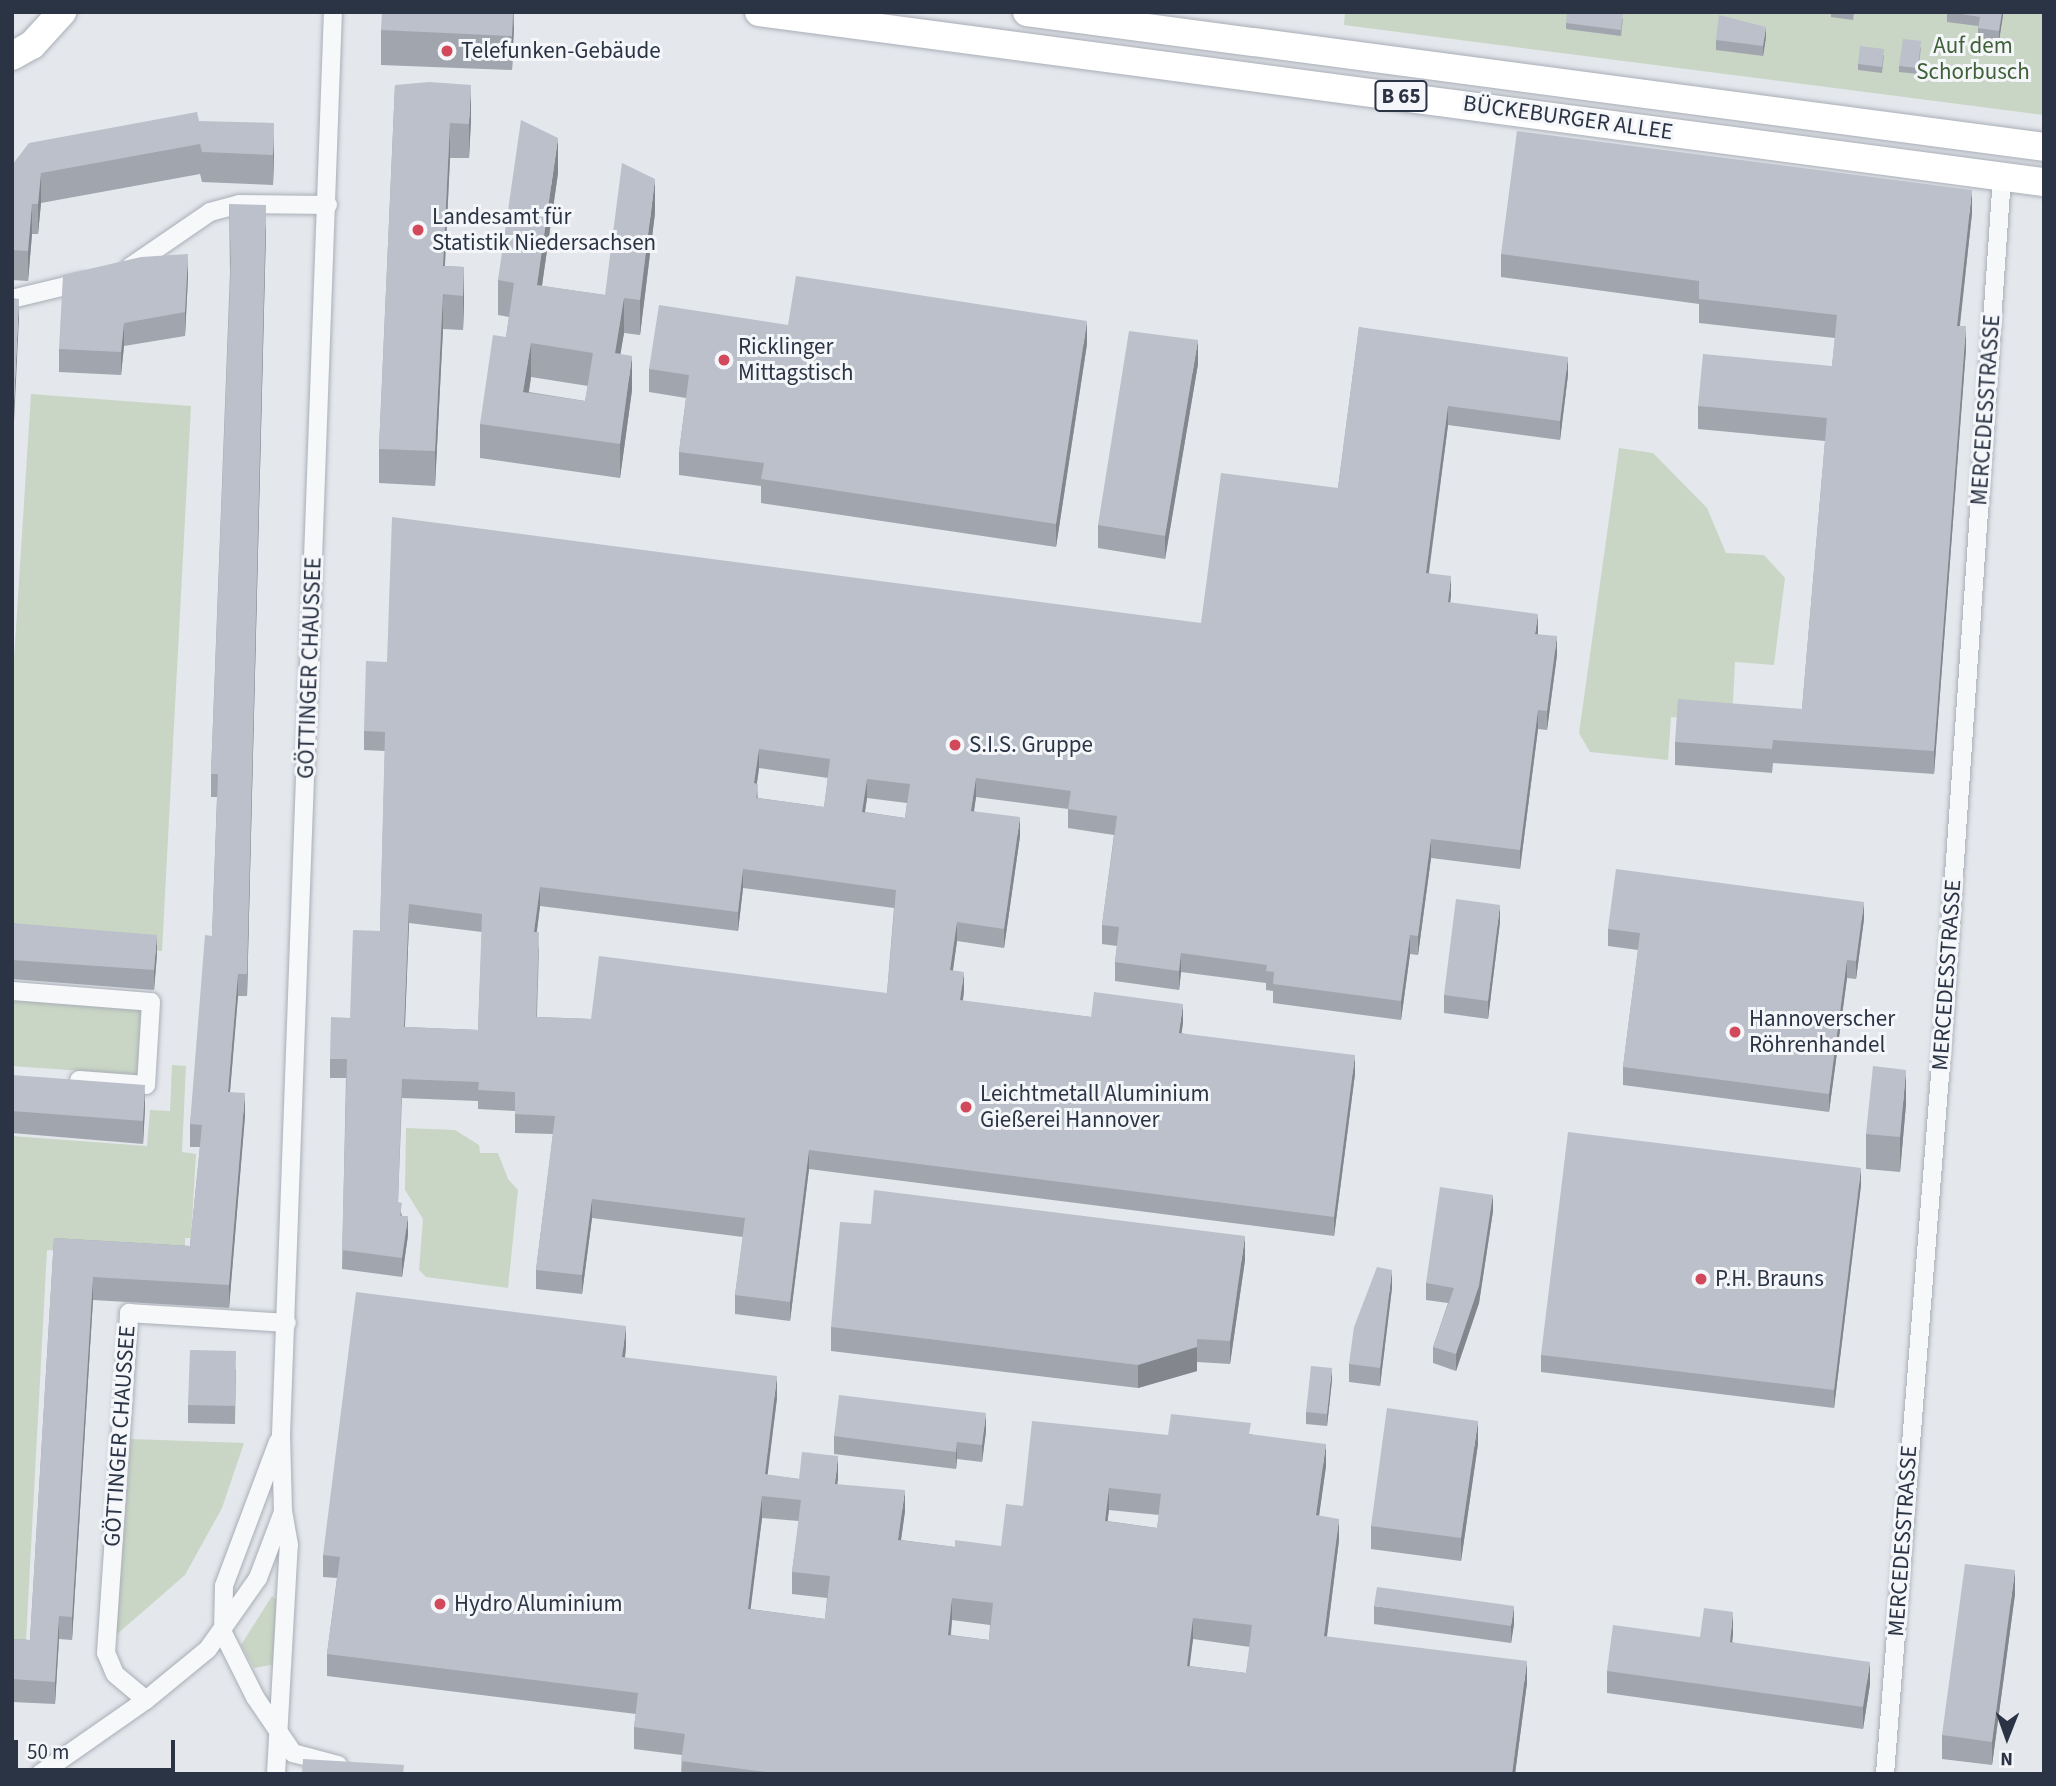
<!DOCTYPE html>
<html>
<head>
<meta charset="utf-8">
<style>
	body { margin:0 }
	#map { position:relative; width:2056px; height:1786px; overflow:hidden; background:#e4e7ec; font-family:"Source Sans 3",sans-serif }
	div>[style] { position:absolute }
	.green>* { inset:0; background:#c9d6c5 }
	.roads { filter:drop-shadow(0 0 2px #a9aeb7) drop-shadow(0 0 2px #a9aeb7) }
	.street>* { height:18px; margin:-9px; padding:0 9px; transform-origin:9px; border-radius:9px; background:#f7f8fa }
	.primary>* { height:28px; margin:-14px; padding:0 14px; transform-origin:14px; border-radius:14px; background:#fff }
	.wall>* { inset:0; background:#a1a5ae }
	.shaded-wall>* { inset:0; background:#83868d }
	.building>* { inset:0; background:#bbc0ca }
	.dots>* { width:19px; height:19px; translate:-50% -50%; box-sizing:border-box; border:4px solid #f4f6f9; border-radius:50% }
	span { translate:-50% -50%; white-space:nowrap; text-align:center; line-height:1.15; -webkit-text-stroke:6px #f4f6f9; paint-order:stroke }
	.shield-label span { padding:2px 5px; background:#f4f6f9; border:2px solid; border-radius:5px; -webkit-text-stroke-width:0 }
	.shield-label { font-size:21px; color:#2b3445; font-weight:700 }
	.park-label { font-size:23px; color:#3f6138 }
	.poi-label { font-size:23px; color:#2b3445 }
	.left { translate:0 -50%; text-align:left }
	.street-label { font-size:23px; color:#2b3445 }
	.frame { position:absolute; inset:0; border:14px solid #2b3445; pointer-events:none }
	.north { position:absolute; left:1972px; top:1702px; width:70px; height:70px; -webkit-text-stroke:5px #f4f6f9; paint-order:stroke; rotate:181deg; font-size:19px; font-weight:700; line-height:28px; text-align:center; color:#2b3445 }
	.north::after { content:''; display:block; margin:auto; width:24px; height:32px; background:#2b3445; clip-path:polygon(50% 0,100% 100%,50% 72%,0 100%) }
	.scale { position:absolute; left:14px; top:1740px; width:161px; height:32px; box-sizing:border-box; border:4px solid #2b3445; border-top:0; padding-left:9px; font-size:21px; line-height:24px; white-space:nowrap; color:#2b3445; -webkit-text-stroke:5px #f4f6f9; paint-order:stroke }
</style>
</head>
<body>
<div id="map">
	<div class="green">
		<div style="clip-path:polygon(1345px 12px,2044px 12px,2044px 115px,1344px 25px)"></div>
		<div style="clip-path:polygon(31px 394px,191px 406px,162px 951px,12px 939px,12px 690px)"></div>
		<div style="clip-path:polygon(1619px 448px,1653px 453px,1707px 508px,1726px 553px,1764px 555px,1785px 578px,1774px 665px,1735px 662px,1732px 721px,1671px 717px,1668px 760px,1590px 752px,1579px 733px)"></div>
		<div style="clip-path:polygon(12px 998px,142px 1007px,138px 1075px,12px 1066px)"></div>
		<div style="clip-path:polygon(172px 1065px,186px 1066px,182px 1152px,196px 1154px,191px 1238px,185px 1238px,185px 1259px,47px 1250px,25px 1659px,12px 1658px,12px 1136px,147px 1146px,150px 1110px,170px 1111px)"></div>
		<div style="clip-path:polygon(406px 1128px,455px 1130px,479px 1145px,480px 1153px,498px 1153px,508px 1179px,518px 1190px,508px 1288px,426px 1277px,419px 1270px,423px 1219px,405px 1190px)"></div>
		<div style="clip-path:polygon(131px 1439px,244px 1443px,222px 1508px,185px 1575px,116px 1635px)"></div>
		<div style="clip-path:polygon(272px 1596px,280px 1602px,276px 1664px,254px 1668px,241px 1645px)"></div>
	</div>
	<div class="roads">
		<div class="street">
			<div style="left:130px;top:267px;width:97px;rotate:-34.5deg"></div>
			<div style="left:210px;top:212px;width:30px;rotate:-15deg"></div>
			<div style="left:239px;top:204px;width:89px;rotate:0.6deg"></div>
			<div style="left:12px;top:299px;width:73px;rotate:-13.5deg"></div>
			<div style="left:12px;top:991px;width:139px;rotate:4.5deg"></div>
			<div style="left:151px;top:1002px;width:83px;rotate:93.4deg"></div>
			<div style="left:146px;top:1085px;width:67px;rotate:-175.7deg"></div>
			<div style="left:278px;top:1442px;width:154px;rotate:110.6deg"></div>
			<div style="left:224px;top:1586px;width:47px;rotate:91.2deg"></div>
			<div style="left:223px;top:1633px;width:72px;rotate:63.4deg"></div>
			<div style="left:255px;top:1697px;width:68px;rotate:55.8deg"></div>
			<div style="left:293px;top:1753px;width:47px;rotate:14.9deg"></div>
			<div style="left:146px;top:1700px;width:40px;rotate:-140deg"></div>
			<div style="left:115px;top:1674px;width:23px;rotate:-113deg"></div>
			<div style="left:106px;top:1653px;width:341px;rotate:-86.1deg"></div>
			<div style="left:129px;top:1313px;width:158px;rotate:3.6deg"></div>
			<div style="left:40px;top:1774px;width:129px;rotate:-34.9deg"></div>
			<div style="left:146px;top:1700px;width:80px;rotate:-39.4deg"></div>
			<div style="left:208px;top:1649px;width:87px;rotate:-54.8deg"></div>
			<div style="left:258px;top:1578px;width:71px;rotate:-69.3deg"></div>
			<div style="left:283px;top:1512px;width:77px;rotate:-91.5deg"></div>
			<div style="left:281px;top:1435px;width:1424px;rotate:-87.91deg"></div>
			<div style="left:276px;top:1774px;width:229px;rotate:-86.8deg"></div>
			<div style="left:289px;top:1545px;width:34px;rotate:-100deg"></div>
			<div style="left:1885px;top:1774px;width:726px;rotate:-85.5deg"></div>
			<div style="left:1942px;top:1050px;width:876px;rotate:-86.07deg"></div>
		</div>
		<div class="primary">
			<div style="left:759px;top:12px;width:1296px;rotate:7.54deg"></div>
			<div style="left:1027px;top:12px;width:1026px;rotate:7.56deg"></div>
			<div style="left:12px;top:56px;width:23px;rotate:-29deg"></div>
			<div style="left:32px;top:45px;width:45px;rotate:-47.7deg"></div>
		</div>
	</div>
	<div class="wall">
		<div style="clip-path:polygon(514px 12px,512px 70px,381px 65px,381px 30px)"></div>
		<div style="clip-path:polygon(1831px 12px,1854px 12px,1853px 20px,1831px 17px)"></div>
		<div style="clip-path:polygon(1947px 12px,2003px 12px,1999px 41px,1978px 38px,1978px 26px,1947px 22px)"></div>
		<div style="clip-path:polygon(1623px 19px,1621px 36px,1566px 29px,1566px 23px)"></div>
		<div style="clip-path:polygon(1766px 37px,1763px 56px,1716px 50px,1716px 40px)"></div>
		<div style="clip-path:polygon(1921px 47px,1918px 74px,1899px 72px,1899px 66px)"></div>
		<div style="clip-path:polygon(1884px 55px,1882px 73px,1858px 70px,1858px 64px)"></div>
		<div style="clip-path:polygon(395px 85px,471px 119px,469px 158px,450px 158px,445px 266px,464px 267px,464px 302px,463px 330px,443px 329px,435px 486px,379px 483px,379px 449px)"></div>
		<div style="clip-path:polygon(199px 121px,274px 153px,273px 185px,202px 182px,200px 174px,41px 203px,38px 234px,32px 234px,28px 281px,12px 280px,12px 165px)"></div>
		<div style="clip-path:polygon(evenodd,558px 173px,542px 286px,605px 295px,655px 213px,640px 335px,624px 333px,620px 354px,632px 390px,620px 478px,480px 458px,480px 424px,506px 337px,509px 317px,498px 315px,498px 280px,558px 173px,531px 377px,588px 386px,585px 401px,529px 392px,531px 377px)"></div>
		<div style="clip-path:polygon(229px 204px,266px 228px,247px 996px,238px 996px,230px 1092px,245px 1116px,229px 1308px,93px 1300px,72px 1640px,59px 1639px,55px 1704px,12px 1702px,12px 1639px,30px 1640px,54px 1238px,190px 1246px,200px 1147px,190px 1147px,190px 1124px,212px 936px,217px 797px,211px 797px,211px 774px,230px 272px)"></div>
		<div style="clip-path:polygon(1972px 213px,1960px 326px,1966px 349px,1934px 774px,1773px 763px,1772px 773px,1675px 765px,1675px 742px,1802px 709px,1825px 441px,1698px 429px,1698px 406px,1832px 366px,1835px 338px,1699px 323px,1699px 304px,1501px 277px,1501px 254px)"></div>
		<div style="clip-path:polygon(188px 277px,185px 336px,124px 346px,121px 375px,59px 372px,59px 349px)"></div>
		<div style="clip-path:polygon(788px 325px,1087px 344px,1056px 547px,761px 503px,761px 486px,679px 475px,679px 452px,686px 398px,649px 392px,649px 369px)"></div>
		<div style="clip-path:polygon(evenodd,1359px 327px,1568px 375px,1560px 440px,1448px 425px,1429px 573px,1451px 595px,1450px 603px,1538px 634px,1557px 655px,1547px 730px,1538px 729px,1520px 869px,1431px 858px,1418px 955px,1410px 954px,1401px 1020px,1273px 1003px,1273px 991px,1266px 990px,1266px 983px,1181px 972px,1179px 990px,1115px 981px,1115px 962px,1117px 946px,1102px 944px,1102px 925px,1114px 835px,1068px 828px,1068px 809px,976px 797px,974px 811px,1020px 836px,1004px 948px,957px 941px,953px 971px,964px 991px,963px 1001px,1091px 1017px,1183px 1023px,1181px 1033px,1355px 1074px,1334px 1236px,809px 1169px,790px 1321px,735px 1314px,735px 1295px,743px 1237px,592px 1218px,582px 1294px,536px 1289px,536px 1270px,553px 1134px,515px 1133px,515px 1111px,478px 1109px,478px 1101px,402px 1098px,398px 1202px,408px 1235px,402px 1277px,342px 1269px,346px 1078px,330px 1078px,330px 1059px,350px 1018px,380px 931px,385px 751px,364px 750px,364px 731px,387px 662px,1201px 623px,1338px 488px,1359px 327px,759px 768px,828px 778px,824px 807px,758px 798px,757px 784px,759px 768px,1359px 327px,867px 798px,907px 803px,905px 818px,865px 812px,867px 798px,1359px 327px,743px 888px,894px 908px,887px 993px,591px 1019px,537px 1017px,539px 951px,537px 932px,540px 906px,738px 931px,743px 888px,1359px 327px,409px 923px,482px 932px,478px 1030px,405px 1027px,409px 923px)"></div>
		<div style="clip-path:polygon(1198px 364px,1165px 559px,1098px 548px,1098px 525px)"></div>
		<div style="clip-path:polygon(1864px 919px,1856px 979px,1847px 978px,1829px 1112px,1623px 1085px,1623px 1067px,1638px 950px,1608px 946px,1608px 929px)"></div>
		<div style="clip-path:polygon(1500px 922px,1488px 1019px,1444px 1013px,1444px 995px)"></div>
		<div style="clip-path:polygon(12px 923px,157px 954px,154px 990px,12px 979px)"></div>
		<div style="clip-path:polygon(12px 1075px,145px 1108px,143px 1144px,12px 1133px)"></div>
		<div style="clip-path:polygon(1906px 1104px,1900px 1172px,1866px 1169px,1866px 1134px)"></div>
		<div style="clip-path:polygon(1861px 1185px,1834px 1408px,1541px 1372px,1541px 1355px)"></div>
		<div style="clip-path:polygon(1493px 1211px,1479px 1303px,1456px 1371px,1433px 1363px,1433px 1347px,1448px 1303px,1426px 1300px,1426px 1283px)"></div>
		<div style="clip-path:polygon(1245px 1260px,1230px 1364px,1197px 1362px,1197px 1371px,1138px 1388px,831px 1351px,831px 1327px)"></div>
		<div style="clip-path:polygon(1392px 1288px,1380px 1386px,1349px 1382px,1349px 1364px)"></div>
		<div style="clip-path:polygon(evenodd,626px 1347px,625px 1358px,777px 1398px,767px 1475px,799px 1479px,838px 1478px,837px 1485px,905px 1511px,901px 1540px,955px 1547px,1001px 1546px,1023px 1506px,1168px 1435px,1251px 1434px,1326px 1466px,1319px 1516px,1339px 1540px,1327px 1637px,1527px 1683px,1515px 1774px,681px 1774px,682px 1755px,634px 1749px,634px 1727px,636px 1714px,327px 1676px,327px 1654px,337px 1578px,323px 1577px,323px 1555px,626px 1347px,1109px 1510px,1159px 1515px,1157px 1528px,1107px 1521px,1109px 1510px,626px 1347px,762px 1518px,799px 1521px,792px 1572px,792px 1594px,827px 1598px,825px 1619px,750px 1609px,762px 1518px,626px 1347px,952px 1620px,990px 1625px,989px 1640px,951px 1635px,952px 1620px,626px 1347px,1193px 1639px,1250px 1647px,1246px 1673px,1189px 1666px,1193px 1639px)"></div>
		<div style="clip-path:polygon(236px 1369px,235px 1424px,188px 1423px,188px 1405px)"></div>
		<div style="clip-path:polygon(1332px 1380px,1327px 1426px,1306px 1424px,1306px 1412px)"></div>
		<div style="clip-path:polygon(986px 1431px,982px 1462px,957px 1459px,956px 1469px,834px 1454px,834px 1436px)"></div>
		<div style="clip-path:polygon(1478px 1444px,1461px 1561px,1371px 1549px,1371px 1526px)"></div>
		<div style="clip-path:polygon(2015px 1594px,1992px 1765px,1942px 1759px,1942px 1735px)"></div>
		<div style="clip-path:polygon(1374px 1606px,1514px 1624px,1511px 1643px,1374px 1624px)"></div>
		<div style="clip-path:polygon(1733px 1634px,1732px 1642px,1870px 1684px,1863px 1729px,1607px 1693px,1607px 1671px,1700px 1637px)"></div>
	</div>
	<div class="shaded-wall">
		<div style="clip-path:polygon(513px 12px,514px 29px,512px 70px,512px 36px)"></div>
		<div style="clip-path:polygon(2002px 12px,2003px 12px,2003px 16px,1999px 41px,1999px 31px)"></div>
		<div style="clip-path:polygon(1766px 27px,1766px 37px,1763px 56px,1763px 46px)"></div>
		<div style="clip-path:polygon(471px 85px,471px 119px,469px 158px,469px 124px)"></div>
		<div style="clip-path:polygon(274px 123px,274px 153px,273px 185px,273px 155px)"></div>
		<div style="clip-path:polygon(450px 123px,450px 158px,443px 301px,443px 266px)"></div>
		<div style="clip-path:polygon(558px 138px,558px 173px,537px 320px,537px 285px)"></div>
		<div style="clip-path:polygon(41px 173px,41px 203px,38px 234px,38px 204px)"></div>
		<div style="clip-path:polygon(655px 179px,655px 213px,640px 335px,640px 300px)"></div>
		<div style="clip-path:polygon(1972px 190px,1972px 213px,1957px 349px,1957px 326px)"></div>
		<div style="clip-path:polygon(32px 204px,32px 234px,28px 281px,28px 251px)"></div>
		<div style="clip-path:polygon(266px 205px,266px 228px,247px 996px,247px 974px)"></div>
		<div style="clip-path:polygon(188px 254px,188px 277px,185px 336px,185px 312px)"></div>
		<div style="clip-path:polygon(464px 267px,464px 302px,463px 330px,463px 296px)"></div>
		<div style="clip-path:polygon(443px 294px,443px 329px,435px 486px,435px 451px)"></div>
		<div style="clip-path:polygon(624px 298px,624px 333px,615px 387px,615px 353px)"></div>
		<div style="clip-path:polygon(19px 299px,19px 318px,12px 463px,12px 444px)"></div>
		<div style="clip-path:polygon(1087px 321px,1087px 344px,1056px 547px,1056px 524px)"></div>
		<div style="clip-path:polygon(124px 323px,124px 346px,121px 375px,121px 352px)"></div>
		<div style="clip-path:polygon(1966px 326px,1966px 349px,1934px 774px,1934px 751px)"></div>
		<div style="clip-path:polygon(1198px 340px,1198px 364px,1165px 559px,1165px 536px)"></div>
		<div style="clip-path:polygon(531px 343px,531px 377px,523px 426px,523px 392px)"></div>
		<div style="clip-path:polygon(632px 356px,632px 390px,620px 478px,620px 444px)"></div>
		<div style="clip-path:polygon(1568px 357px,1568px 375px,1560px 440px,1560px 421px)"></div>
		<div style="clip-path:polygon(1448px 406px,1448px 425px,1426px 592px,1426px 573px)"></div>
		<div style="clip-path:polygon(1451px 576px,1451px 595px,1448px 621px,1448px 602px)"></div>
		<div style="clip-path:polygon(1538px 614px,1538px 633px,1535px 653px,1535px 634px)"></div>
		<div style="clip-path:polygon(1557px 636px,1557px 655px,1547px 730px,1547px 711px)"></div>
		<div style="clip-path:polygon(1538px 710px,1538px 729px,1520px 869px,1520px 850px)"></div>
		<div style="clip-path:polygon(759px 749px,759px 768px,754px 802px,754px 783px)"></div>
		<div style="clip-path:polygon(976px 778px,976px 797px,971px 830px,971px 811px)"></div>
		<div style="clip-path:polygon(867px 779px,867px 798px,862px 831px,862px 812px)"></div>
		<div style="clip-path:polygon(1020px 817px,1020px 836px,1004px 948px,1004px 929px)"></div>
		<div style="clip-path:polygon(1431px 839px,1431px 858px,1418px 955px,1418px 936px)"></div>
		<div style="clip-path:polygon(743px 869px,743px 888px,738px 931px,738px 912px)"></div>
		<div style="clip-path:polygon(540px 887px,540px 906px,534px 951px,534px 932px)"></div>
		<div style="clip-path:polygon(1864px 902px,1864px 919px,1856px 979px,1856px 961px)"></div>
		<div style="clip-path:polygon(409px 904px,409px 923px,404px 1046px,404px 1027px)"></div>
		<div style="clip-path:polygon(1500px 905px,1500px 922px,1488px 1019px,1488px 1001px)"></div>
		<div style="clip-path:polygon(957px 922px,957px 941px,950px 989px,950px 970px)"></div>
		<div style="clip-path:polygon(157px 935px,157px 954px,154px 990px,154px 970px)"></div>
		<div style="clip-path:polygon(1410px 935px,1410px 954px,1401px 1020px,1401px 1001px)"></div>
		<div style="clip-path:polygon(1181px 953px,1181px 972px,1179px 990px,1179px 971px)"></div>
		<div style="clip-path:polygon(1847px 960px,1847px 978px,1829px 1112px,1829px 1094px)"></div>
		<div style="clip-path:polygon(964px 972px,964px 991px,960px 1019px,960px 1000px)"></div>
		<div style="clip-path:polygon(238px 974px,238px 996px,228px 1115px,228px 1092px)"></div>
		<div style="clip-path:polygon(1183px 1004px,1183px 1023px,1179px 1052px,1179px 1033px)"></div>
		<div style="clip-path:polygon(1355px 1055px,1355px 1074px,1334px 1236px,1334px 1217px)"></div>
		<div style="clip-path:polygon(1906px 1070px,1906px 1104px,1900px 1172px,1900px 1137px)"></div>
		<div style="clip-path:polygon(145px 1085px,145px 1108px,143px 1144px,143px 1121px)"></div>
		<div style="clip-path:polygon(245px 1093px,245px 1116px,229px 1308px,229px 1285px)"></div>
		<div style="clip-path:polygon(809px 1150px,809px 1169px,790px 1321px,790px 1302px)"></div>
		<div style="clip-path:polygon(1861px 1168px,1861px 1185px,1834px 1408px,1834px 1390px)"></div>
		<div style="clip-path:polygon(1493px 1195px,1493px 1211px,1479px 1303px,1456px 1371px,1456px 1354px)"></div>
		<div style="clip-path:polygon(592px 1199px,592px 1218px,582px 1294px,582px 1275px)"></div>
		<div style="clip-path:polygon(408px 1216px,408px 1235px,402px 1277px,402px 1258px)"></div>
		<div style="clip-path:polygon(1245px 1236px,1245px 1260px,1230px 1364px,1230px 1341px)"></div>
		<div style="clip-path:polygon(1392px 1270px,1392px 1288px,1380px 1386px,1380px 1368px)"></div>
		<div style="clip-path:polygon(93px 1277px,93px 1300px,72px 1640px,72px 1617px)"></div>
		<div style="clip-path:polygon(626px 1326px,626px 1347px,622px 1379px,622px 1357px)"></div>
		<div style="clip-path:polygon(1197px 1339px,1197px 1371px,1138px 1388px,1138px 1365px)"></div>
		<div style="clip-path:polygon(1332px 1368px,1332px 1380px,1327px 1426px,1327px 1414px)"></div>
		<div style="clip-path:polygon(777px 1376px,777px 1398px,765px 1496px,765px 1474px)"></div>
		<div style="clip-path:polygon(986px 1413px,986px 1431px,982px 1462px,982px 1445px)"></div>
		<div style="clip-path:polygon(1478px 1421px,1478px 1444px,1461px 1561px,1461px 1538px)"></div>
		<div style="clip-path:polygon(957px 1442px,957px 1459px,956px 1469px,956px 1452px)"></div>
		<div style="clip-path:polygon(1326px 1444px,1326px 1466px,1316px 1537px,1316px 1515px)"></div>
		<div style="clip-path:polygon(838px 1456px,838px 1478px,835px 1506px,835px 1484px)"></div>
		<div style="clip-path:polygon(1109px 1488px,1109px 1510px,1105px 1543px,1105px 1521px)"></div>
		<div style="clip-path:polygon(905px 1490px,905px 1511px,898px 1561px,898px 1540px)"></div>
		<div style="clip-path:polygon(762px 1496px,762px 1518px,748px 1630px,748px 1609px)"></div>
		<div style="clip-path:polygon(1339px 1519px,1339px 1540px,1324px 1658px,1324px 1636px)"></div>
		<div style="clip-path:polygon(2015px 1570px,2015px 1594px,1992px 1765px,1992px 1742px)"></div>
		<div style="clip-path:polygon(952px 1598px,952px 1620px,948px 1656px,948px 1635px)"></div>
		<div style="clip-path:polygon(1514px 1606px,1514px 1624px,1511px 1643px,1511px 1626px)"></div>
		<div style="clip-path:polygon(1733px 1612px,1733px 1634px,1730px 1664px,1730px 1642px)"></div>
		<div style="clip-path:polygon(59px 1616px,59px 1639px,55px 1704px,55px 1682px)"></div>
		<div style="clip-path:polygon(1193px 1618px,1193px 1639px,1187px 1687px,1187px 1666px)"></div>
		<div style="clip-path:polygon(1527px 1661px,1527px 1683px,1515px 1774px,1512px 1774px)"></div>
		<div style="clip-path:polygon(1870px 1662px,1870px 1684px,1863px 1729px,1863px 1707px)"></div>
	</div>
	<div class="building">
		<div style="clip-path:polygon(382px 12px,513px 12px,512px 36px,381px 30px)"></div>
		<div style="clip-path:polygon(1567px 12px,1623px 13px,1621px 30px,1566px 23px)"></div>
		<div style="clip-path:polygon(1949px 12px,2002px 12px,1999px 31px,1978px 28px,1980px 17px)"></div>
		<div style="clip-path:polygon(1719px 15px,1766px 27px,1763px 46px,1716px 40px)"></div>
		<div style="clip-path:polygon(1903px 39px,1921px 41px,1918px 68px,1899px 66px)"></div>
		<div style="clip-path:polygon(1860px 46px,1884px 49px,1882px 67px,1858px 64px)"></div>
		<div style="clip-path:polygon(429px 82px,471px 85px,469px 124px,450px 123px,443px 266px,464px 267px,463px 296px,443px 294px,435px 451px,379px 449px,395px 85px)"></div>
		<div style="clip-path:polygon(197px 112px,199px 121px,274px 123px,273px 155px,202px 152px,200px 144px,41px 173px,38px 204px,32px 204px,28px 251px,12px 250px,12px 165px,29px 143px)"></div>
		<div style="clip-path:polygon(evenodd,521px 120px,558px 138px,537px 285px,605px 295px,622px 163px,655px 179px,640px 300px,624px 298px,615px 353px,632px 356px,620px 444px,480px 424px,493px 335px,506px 337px,514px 283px,498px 280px,521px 120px,531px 343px,593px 353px,585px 401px,523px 392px,531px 343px)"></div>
		<div style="clip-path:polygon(1517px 131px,1972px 190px,1957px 326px,1966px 326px,1934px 751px,1773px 740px,1772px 749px,1675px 742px,1678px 699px,1802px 709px,1827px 418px,1698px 406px,1703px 354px,1832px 366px,1837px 315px,1699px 299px,1699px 281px,1501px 254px)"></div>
		<div style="clip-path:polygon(229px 204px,266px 205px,247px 974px,238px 974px,228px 1092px,245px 1093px,229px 1285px,93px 1277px,72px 1617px,59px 1616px,55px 1682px,12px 1679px,12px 1639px,30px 1640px,54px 1238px,190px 1246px,202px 1125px,190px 1124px,205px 935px,212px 936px,218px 774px,211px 774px,231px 261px)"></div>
		<div style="clip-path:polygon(188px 254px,185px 312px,124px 323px,121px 352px,59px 349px,63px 275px,141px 257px)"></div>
		<div style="clip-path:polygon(796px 276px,1087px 321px,1056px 524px,761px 479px,764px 463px,679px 452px,689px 375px,649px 369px,659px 305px,788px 325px)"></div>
		<div style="clip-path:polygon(12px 298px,19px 299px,12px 444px)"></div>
		<div style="clip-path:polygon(evenodd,1359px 327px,1568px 357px,1560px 421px,1448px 406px,1426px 573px,1451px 576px,1448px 602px,1538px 614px,1535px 634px,1557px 636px,1547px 711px,1538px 710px,1520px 850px,1431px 839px,1418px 936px,1410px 935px,1401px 1001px,1273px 984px,1274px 972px,1266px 971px,1267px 965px,1181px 953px,1179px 971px,1115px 962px,1119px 927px,1102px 925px,1117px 816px,1068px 809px,1071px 791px,976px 778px,971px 811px,1020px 817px,1004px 929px,957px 922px,950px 970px,964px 972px,960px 1000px,1091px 1017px,1094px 992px,1183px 1004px,1179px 1033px,1355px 1055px,1334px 1217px,809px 1150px,790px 1302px,735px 1295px,745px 1218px,592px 1199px,582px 1275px,536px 1270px,555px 1116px,515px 1114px,515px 1092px,478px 1090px,479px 1082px,402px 1079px,398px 1202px,402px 1203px,400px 1216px,408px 1216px,402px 1258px,342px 1250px,347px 1059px,330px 1059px,331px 1017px,350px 1018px,353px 930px,380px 931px,385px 732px,364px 731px,366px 661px,387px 662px,392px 517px,1201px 623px,1221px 473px,1338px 488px,1359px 327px,759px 749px,830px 759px,824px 807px,756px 798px,758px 784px,754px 783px,759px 749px,1359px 327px,867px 779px,910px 784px,905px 818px,862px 812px,867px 779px,1359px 327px,743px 869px,896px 890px,887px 993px,599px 956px,591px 1019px,536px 1017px,539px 932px,534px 932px,540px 887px,738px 912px,743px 869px,1359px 327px,409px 904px,482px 914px,478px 1030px,404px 1027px,409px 904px)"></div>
		<div style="clip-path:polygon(1129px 331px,1198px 340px,1165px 536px,1098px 525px)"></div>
		<div style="clip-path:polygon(1616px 869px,1864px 902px,1856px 961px,1847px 960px,1829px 1094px,1623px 1067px,1640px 933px,1608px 929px)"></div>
		<div style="clip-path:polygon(1456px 899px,1500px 905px,1488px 1001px,1444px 995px)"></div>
		<div style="clip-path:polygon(12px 923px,157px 935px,154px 970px,12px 960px)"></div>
		<div style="clip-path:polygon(1873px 1066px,1906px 1070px,1900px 1137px,1866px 1134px)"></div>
		<div style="clip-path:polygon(12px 1075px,145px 1085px,143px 1121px,12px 1111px)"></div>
		<div style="clip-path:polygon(1568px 1132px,1861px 1168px,1834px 1390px,1541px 1355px)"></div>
		<div style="clip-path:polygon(1440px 1187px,1493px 1195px,1479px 1286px,1456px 1354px,1433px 1347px,1454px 1288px,1426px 1283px)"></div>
		<div style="clip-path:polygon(874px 1190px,1245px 1236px,1230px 1341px,1197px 1339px,1197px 1347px,1138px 1365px,831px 1327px,840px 1222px,871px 1224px)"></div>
		<div style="clip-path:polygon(1377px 1267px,1392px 1270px,1380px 1368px,1349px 1364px,1354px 1327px)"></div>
		<div style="clip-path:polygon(evenodd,356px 1292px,626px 1326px,622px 1357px,777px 1376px,765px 1474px,799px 1479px,802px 1452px,838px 1456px,835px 1484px,905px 1490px,898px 1540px,955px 1547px,955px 1540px,1001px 1546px,1006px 1504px,1023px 1506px,1032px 1421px,1168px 1435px,1171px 1414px,1251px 1423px,1249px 1434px,1326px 1444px,1316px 1515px,1339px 1519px,1324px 1636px,1527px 1661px,1512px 1774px,781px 1774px,681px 1761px,685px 1734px,634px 1727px,638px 1693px,327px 1654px,340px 1557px,323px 1555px,356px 1292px,1109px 1488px,1161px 1494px,1157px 1528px,1105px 1521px,1109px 1488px,356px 1292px,762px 1496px,801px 1500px,792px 1572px,830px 1576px,825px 1619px,748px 1609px,762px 1496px,356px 1292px,952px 1598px,993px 1603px,989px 1640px,948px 1635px,952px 1598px,356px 1292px,1193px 1618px,1252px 1625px,1246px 1673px,1187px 1666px,1193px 1618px)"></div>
		<div style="clip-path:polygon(190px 1350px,236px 1351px,235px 1406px,188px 1405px)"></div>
		<div style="clip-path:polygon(1311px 1366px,1332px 1368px,1327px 1414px,1306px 1412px)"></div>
		<div style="clip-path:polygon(839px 1395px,986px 1413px,982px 1445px,957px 1442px,956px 1452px,834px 1436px)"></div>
		<div style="clip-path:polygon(1387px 1408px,1478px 1421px,1461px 1538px,1371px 1526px)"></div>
		<div style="clip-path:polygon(1965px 1564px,2015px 1570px,1992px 1742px,1942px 1735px)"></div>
		<div style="clip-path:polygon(1377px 1587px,1514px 1606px,1511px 1626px,1374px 1606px)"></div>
		<div style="clip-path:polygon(1704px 1608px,1733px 1612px,1730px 1642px,1870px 1662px,1863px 1707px,1607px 1671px,1613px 1625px,1700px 1637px)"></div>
		<div style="clip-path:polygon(303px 1759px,404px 1765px,403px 1774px,302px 1774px)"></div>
		<div style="clip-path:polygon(465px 1772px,480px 1774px,465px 1774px)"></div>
	</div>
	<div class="dots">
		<div style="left:447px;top:51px;background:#d1495b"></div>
		<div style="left:418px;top:230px;background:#d1495b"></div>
		<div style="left:724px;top:360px;background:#d1495b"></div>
		<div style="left:955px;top:745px;background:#d1495b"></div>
		<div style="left:1735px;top:1032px;background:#d1495b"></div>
		<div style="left:966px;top:1107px;background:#d1495b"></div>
		<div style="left:1701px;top:1279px;background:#d1495b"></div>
		<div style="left:440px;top:1604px;background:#d1495b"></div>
	</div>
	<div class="shield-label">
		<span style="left:1401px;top:96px">B 65</span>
	</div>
	<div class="park-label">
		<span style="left:1973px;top:59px">Auf dem<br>Schorbusch</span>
	</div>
	<div class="poi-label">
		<span class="left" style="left:461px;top:51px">Telefunken-Gebäude</span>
		<span class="left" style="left:432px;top:230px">Landesamt für<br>Statistik Niedersachsen</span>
		<span class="left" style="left:738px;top:360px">Ricklinger<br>Mittagstisch</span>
		<span class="left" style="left:969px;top:745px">S.I.S. Gruppe</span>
		<span class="left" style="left:1749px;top:1032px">Hannoverscher<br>Röhrenhandel</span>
		<span class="left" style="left:980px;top:1107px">Leichtmetall Aluminium<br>Gießerei Hannover</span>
		<span class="left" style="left:1715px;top:1279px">P.H. Brauns</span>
		<span class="left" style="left:454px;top:1604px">Hydro Aluminium</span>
	</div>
	<div class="street-label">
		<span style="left:1568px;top:118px;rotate:8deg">BÜCKEBURGER ALLEE</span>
		<span style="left:1986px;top:410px;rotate:-86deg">MERCEDESSTRASSE</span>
		<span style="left:310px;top:668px;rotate:-88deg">GÖTTINGER CHAUSSEE</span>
		<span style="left:1947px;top:975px;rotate:-86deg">MERCEDESSTRASSE</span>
		<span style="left:120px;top:1436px;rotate:-86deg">GÖTTINGER CHAUSSEE</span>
		<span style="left:1903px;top:1541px;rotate:-86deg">MERCEDESSTRASSE</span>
	</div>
	<div class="frame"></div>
	<div class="north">N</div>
	<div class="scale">50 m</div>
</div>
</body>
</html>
